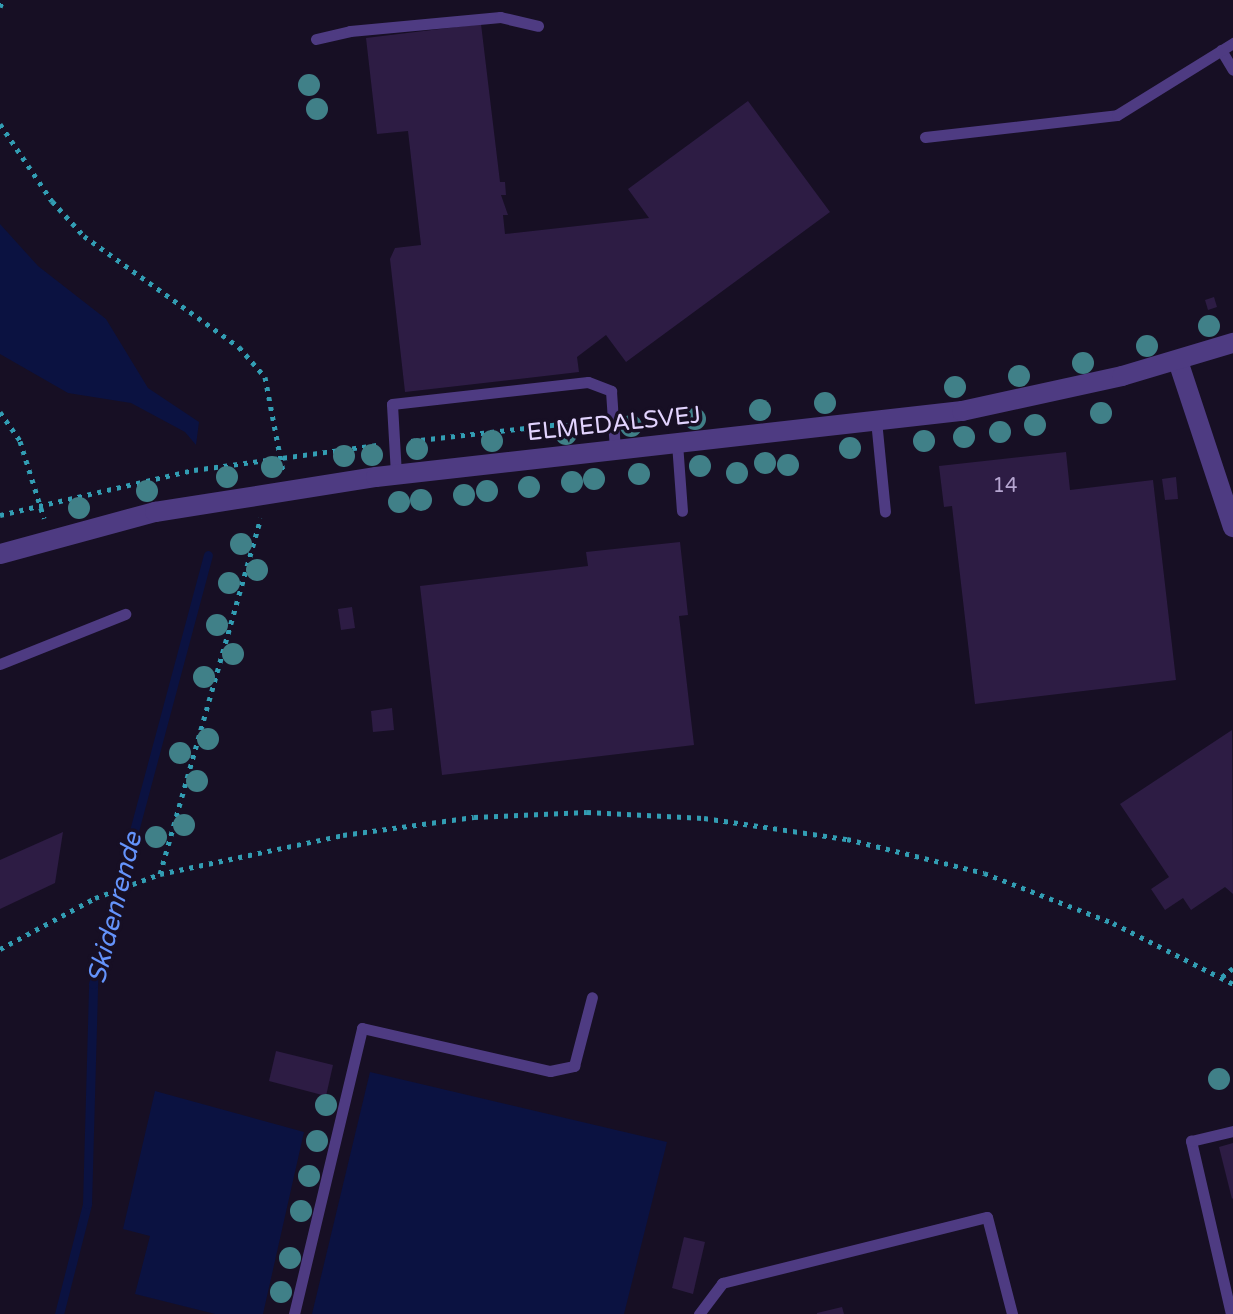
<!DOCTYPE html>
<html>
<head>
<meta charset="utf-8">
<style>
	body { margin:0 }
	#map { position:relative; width:1233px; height:1314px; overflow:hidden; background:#170f24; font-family:"Varela Round",sans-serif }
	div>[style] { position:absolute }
	.water>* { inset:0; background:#0b1241 }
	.stream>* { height:9px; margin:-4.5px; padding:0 4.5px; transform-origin:4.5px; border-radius:4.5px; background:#0b1241 }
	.building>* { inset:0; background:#2d1c44 }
	.path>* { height:5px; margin-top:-2.5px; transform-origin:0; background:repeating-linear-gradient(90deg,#329db3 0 4px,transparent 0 10px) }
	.service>* { height:11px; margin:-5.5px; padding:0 5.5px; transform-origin:5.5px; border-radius:5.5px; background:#4e3b82 }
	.minor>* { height:20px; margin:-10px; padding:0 10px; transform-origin:10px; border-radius:10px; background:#4e3b82 }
	.trees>* { width:22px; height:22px; margin:-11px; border-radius:50%; background:#408088 }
	span { translate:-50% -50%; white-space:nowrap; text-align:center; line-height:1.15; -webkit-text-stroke:7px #170f24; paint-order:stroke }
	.number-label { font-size:20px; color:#b5a5d0 }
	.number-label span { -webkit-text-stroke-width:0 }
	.street-label { font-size:24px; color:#e2d3fe }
	.water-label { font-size:26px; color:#6493fb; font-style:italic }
</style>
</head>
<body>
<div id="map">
	<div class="water">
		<div style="clip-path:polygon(0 224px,38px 266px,106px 319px,148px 388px,199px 422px,196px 445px,185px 432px,131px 403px,68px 393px,0 354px)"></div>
		<div style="clip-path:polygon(370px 1072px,667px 1142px,624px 1314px,312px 1314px)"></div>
		<div style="clip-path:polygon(155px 1091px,304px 1132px,263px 1314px,215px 1314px,135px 1294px,150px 1236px,123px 1229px)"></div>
	</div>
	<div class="stream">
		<div style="left:59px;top:1314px;width:114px;rotate:-75.7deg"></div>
		<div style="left:87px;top:1204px;width:220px;rotate:-88.4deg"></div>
		<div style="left:93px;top:984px;width:444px;rotate:-75deg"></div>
	</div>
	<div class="building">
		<div style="clip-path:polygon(481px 24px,500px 182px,505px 182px,506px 195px,501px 195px,508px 215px,503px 215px,505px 234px,649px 218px,628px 189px,748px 101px,830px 212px,626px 362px,606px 335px,577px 357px,579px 372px,405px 392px,390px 259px,395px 248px,421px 245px,408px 131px,377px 134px,366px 38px)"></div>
		<div style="clip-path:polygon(1214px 297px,1217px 307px,1208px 310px,1205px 300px)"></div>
		<div style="clip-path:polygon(1066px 452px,1070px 490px,1153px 480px,1176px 680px,975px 704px,952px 506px,944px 507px,939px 466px)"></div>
		<div style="clip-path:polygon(1176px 477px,1178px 499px,1165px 500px,1162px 479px)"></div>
		<div style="clip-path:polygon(680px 542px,688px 615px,679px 616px,694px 745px,442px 775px,420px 586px,588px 566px,586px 552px)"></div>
		<div style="clip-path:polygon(352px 607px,355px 628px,341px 630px,338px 609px)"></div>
		<div style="clip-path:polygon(392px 708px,394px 730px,373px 732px,371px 711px)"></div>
		<div style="clip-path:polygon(1232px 730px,1233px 894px,1225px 887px,1191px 910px,1183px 898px,1165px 910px,1151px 889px,1169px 877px,1120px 804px)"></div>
		<div style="clip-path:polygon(63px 832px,55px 883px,0 909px,0 860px)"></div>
		<div style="clip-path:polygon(276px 1051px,333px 1065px,326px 1096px,269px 1081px)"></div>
		<div style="clip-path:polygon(1233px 1143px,1233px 1198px,1232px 1199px,1219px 1147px)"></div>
		<div style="clip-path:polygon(684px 1237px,705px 1242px,693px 1294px,672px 1288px)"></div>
		<div style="clip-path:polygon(842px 1307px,844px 1314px,817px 1314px,817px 1313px)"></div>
	</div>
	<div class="path">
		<div style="left:0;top:7px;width:8px;rotate:-67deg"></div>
		<div style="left:0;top:124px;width:93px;rotate:56deg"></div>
		<div style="left:52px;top:201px;width:47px;rotate:47.6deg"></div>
		<div style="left:84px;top:236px;width:191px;rotate:35.6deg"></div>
		<div style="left:239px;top:347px;width:40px;rotate:49deg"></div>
		<div style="left:265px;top:377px;width:96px;rotate:79.2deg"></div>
		<div style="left:0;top:412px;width:35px;rotate:55deg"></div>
		<div style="left:20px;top:441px;width:81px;rotate:72.7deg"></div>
		<div style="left:411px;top:441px;width:186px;rotate:-6.5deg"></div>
		<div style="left:0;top:515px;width:199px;rotate:-13.1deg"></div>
		<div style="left:194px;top:470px;width:185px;rotate:-7.8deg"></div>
		<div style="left:160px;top:874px;width:370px;rotate:-74.2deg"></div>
		<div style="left:0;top:949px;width:108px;rotate:-28.2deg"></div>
		<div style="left:95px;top:898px;width:69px;rotate:-20.3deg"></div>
		<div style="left:160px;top:874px;width:187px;rotate:-12deg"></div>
		<div style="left:343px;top:835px;width:132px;rotate:-7.8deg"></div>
		<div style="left:474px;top:817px;width:113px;rotate:-2.5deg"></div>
		<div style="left:587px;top:812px;width:117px;rotate:2.9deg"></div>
		<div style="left:704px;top:818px;width:145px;rotate:8.4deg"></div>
		<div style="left:847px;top:839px;width:141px;rotate:13.9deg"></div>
		<div style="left:984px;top:873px;width:138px;rotate:21.2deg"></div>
		<div style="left:1113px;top:923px;width:135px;rotate:26.9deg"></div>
		<div style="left:1222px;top:977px;width:14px;rotate:-39deg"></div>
	</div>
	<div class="service">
		<div style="left:316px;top:39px;width:35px;rotate:-13deg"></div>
		<div style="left:350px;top:31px;width:151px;rotate:-5.3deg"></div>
		<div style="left:500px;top:17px;width:39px;rotate:13deg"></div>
		<div style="left:1221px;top:50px;width:23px;rotate:59deg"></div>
		<div style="left:925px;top:137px;width:193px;rotate:-6.5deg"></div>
		<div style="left:1117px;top:115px;width:137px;rotate:-31.8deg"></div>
		<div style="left:876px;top:420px;width:92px;rotate:84.4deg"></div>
		<div style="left:677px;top:443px;width:68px;rotate:85.8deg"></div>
		<div style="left:396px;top:474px;width:70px;rotate:-93.3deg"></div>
		<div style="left:392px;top:404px;width:197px;rotate:-6.4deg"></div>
		<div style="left:588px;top:382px;width:25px;rotate:21deg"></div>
		<div style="left:611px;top:391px;width:59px;rotate:86.1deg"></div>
		<div style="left:0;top:664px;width:135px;rotate:-21.8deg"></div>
		<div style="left:294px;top:1314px;width:294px;rotate:-76.6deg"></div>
		<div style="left:362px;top:1028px;width:193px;rotate:12.9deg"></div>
		<div style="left:550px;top:1071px;width:25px;rotate:-12deg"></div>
		<div style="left:574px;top:1066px;width:71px;rotate:-75.4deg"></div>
		<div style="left:699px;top:1314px;width:39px;rotate:-53deg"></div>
		<div style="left:722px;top:1283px;width:273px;rotate:-14deg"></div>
		<div style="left:987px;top:1217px;width:100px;rotate:75.5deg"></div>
		<div style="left:1231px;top:1314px;width:178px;rotate:-103deg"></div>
		<div style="left:1191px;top:1141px;width:43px;rotate:-13.4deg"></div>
	</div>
	<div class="minor">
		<div style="left:1178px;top:361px;width:175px;rotate:71.7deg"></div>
		<div style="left:0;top:554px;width:161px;rotate:-15.2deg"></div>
		<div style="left:155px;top:512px;width:224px;rotate:-9deg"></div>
		<div style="left:376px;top:477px;width:590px;rotate:-6.43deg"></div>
		<div style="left:962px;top:411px;width:164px;rotate:-12.3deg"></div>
		<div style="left:1122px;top:376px;width:116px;rotate:-16.6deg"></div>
	</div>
	<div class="trees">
		<div style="left:309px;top:85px"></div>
		<div style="left:317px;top:109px"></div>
		<div style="left:1209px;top:326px"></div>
		<div style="left:1147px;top:346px"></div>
		<div style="left:1083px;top:363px"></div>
		<div style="left:1019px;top:376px"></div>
		<div style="left:955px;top:387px"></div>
		<div style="left:825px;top:403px"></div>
		<div style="left:760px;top:410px"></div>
		<div style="left:1101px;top:413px"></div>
		<div style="left:695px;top:419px"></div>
		<div style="left:1035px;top:425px"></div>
		<div style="left:631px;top:426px"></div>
		<div style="left:1000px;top:432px"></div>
		<div style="left:566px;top:434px"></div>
		<div style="left:964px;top:437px"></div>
		<div style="left:492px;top:441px"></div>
		<div style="left:924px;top:441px"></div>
		<div style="left:850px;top:448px"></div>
		<div style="left:417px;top:449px"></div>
		<div style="left:372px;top:455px"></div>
		<div style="left:344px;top:456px"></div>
		<div style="left:765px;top:463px"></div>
		<div style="left:788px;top:465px"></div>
		<div style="left:700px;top:466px"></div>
		<div style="left:272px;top:467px"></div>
		<div style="left:737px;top:473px"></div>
		<div style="left:639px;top:474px"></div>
		<div style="left:227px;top:477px"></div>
		<div style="left:594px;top:479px"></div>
		<div style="left:572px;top:482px"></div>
		<div style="left:529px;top:487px"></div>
		<div style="left:147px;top:491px"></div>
		<div style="left:487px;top:491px"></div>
		<div style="left:464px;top:495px"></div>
		<div style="left:421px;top:500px"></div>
		<div style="left:399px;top:502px"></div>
		<div style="left:79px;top:508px"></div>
		<div style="left:241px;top:544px"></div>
		<div style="left:257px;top:570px"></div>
		<div style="left:229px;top:583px"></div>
		<div style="left:217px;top:625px"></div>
		<div style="left:233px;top:654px"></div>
		<div style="left:204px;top:677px"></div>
		<div style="left:208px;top:739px"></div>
		<div style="left:180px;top:753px"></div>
		<div style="left:197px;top:781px"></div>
		<div style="left:184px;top:825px"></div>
		<div style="left:156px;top:837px"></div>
		<div style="left:1219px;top:1079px"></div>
		<div style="left:326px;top:1105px"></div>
		<div style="left:317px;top:1141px"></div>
		<div style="left:309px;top:1176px"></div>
		<div style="left:301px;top:1211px"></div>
		<div style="left:290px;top:1258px"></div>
		<div style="left:281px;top:1292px"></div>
	</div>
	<div class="number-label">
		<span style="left:1005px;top:486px">14</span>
	</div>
	<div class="street-label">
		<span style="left:614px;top:424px;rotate:-6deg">ELMEDALSVEJ</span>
	</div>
	<div class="water-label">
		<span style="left:115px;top:908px;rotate:-76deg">Skidenrende</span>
	</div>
</div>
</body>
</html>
